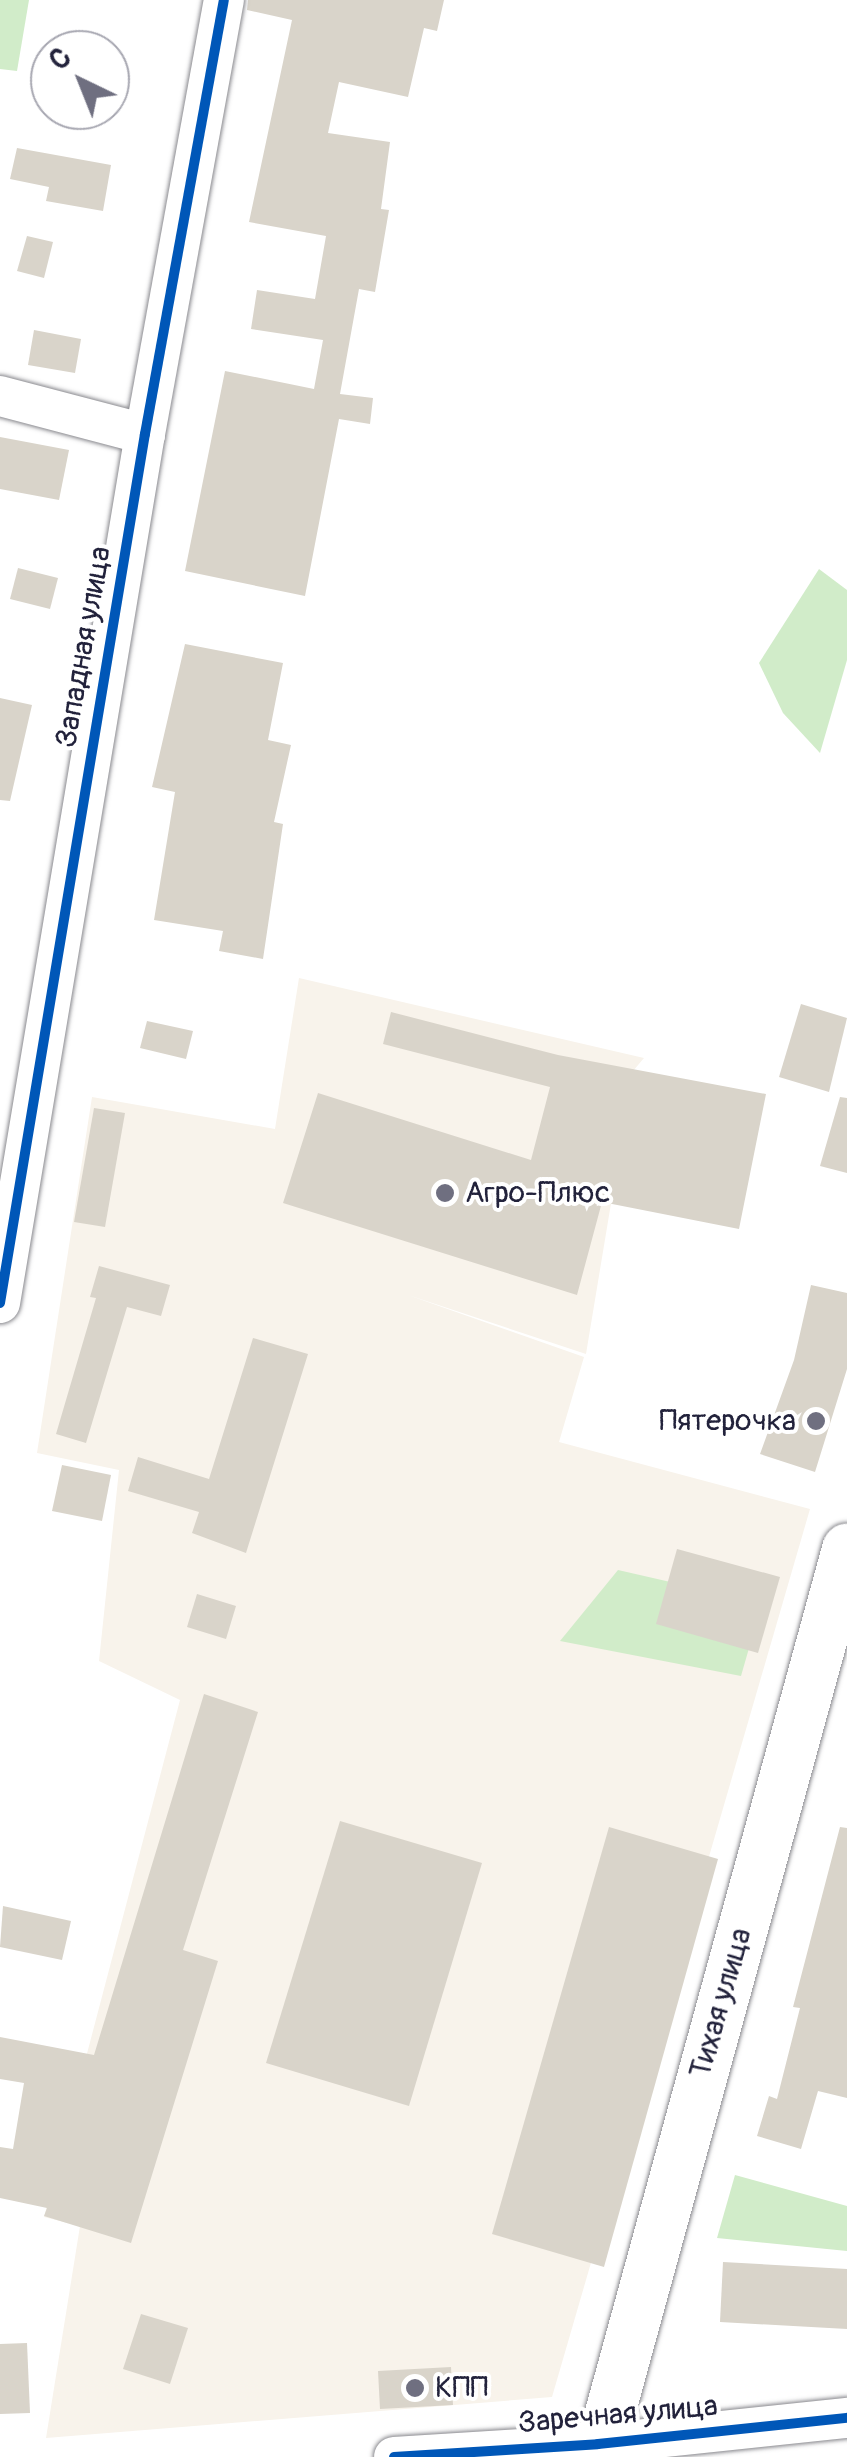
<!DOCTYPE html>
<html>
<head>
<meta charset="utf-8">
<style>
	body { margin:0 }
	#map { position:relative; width:847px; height:2457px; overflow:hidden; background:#fff; font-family:Pangolin,sans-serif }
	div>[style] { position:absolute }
	.built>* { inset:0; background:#f8f3eb }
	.green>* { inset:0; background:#d1ecc9 }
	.building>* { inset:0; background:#d9d4ca }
	.roads { filter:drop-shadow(0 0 2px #8a8a8f) drop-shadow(0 0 2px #8a8a8f) }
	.minor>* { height:40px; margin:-20px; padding:0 20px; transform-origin:20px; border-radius:20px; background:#fff }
	.major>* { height:50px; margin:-25px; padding:0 25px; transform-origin:25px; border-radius:25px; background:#fff }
	.cycleway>* { height:10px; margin:-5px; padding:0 5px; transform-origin:5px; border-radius:5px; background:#0057b8 }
	.dots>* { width:28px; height:28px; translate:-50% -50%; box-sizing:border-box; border:5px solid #fff; border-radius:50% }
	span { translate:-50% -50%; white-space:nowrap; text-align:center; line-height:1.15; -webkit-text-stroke:8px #fff; paint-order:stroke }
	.street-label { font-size:30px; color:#22223b }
	.poi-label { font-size:30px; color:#22223b }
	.left { translate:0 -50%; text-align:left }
	.right { translate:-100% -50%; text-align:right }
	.north { position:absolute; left:30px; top:30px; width:100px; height:100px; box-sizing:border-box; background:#fff; border:2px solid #a7a7b1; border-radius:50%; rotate:317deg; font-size:28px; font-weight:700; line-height:40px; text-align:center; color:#22223b }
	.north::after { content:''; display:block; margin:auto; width:35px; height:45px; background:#6f6f80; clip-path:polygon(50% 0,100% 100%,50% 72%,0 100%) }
</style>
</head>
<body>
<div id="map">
	<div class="built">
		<div style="clip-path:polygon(299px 978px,644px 1058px,633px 1071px,586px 1354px,408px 1295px,584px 1357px,559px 1442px,810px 1509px,552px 2397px,46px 2438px,80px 2226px,44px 2217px,180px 1700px,99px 1661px,119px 1470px,37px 1453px,92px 1097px,275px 1129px)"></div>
	</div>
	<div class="green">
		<div style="clip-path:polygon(0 0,29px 0,17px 71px,0 69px)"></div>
		<div style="clip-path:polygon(819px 569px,847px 590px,847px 660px,820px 753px,783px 713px,759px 663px)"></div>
		<div style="clip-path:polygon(618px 1570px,762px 1603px,741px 1676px,560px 1641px)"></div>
		<div style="clip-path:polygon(735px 2175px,847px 2206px,847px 2251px,717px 2238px)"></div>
	</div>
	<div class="building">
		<div style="clip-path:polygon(248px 0,444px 0,437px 31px,424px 28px,408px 97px,339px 82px,328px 133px,390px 142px,381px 209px,389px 210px,375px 292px,359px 289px,340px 394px,373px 398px,370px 424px,339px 419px,305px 596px,185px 571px,225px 371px,314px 389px,323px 340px,251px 329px,257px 290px,315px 299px,326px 236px,249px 222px,292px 20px,247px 10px)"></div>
		<div style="clip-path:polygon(17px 148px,111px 165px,103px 211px,46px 201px,49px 187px,10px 179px)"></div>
		<div style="clip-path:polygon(27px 236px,53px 242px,44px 278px,17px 271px)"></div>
		<div style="clip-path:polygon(34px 330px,81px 339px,75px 373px,28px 365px)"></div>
		<div style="clip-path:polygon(0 437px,69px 450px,59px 500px,0 489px)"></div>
		<div style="clip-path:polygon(18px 568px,58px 578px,50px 609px,10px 599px)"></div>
		<div style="clip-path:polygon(185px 644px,283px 663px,268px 740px,291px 745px,274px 822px,283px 824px,263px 959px,219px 951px,223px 931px,154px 920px,175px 792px,152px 787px)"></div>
		<div style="clip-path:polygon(0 698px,32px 705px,10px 801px,0 800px)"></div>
		<div style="clip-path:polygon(801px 1004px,847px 1018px,829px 1092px,779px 1077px)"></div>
		<div style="clip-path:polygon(391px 1012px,558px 1055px,766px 1094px,739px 1229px,602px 1202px,577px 1295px,283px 1203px,318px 1093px,531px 1160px,550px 1087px,383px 1044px)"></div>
		<div style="clip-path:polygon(147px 1021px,193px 1031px,186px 1059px,140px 1048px)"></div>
		<div style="clip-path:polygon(840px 1097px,847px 1098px,847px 1173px,820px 1166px)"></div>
		<div style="clip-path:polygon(94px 1108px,125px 1113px,105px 1227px,74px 1222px)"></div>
		<div style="clip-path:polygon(99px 1266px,170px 1285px,161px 1316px,127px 1307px,86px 1443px,56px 1434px,96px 1298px,90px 1297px)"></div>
		<div style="clip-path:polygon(811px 1285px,847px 1293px,847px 1369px,815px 1472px,760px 1454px,794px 1360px)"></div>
		<div style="clip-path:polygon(253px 1338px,308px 1354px,246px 1553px,192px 1533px,199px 1512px,128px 1491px,138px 1457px,209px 1479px)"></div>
		<div style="clip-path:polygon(62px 1465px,111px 1475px,102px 1521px,52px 1511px)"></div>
		<div style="clip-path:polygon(677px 1549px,780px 1577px,758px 1653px,656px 1624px)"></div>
		<div style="clip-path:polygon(197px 1594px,236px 1606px,226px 1639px,187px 1627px)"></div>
		<div style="clip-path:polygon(204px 1694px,258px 1712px,183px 1950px,218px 1961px,131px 2243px,44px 2216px,47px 2208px,0 2198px,0 2147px,13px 2149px,24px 2083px,0 2079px,0 2037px,94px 2055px)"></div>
		<div style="clip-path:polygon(340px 1821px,482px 1863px,409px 2106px,266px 2063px)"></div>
		<div style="clip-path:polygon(609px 1827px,718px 1859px,604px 2267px,492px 2234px)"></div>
		<div style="clip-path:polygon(840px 1827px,847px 1828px,847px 2098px,818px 2091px,801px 2149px,757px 2136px,769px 2096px,777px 2099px,800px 2008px,793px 2007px)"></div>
		<div style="clip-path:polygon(3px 1906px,71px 1921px,62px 1960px,0 1947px)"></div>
		<div style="clip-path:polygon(723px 2262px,847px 2269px,847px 2329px,720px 2322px)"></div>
		<div style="clip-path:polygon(141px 2314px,188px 2328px,170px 2384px,123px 2369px)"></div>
		<div style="clip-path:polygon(27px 2343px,30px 2413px,0 2414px,0 2344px)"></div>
		<div style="clip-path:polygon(451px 2367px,453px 2405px,380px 2409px,378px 2371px)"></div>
	</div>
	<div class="roads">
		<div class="minor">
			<div style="left:0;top:396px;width:150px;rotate:14.7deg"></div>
			<div style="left:0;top:1303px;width:881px;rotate:-80.53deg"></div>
			<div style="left:145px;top:434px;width:441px;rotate:-79.7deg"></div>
			<div style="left:394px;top:2457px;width:204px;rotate:-3.6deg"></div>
			<div style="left:598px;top:2444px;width:250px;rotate:-6deg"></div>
		</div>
		<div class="major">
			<div style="left:598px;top:2457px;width:942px;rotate:-74.66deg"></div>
		</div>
	</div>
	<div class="cycleway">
		<div style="left:0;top:1303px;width:881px;rotate:-80.53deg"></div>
		<div style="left:145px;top:434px;width:441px;rotate:-79.7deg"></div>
		<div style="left:394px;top:2457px;width:204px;rotate:-3.6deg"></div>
		<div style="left:598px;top:2444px;width:250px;rotate:-6deg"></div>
	</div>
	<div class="dots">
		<div style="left:445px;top:1193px;background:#6f6f80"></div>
		<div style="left:816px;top:1421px;background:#6f6f80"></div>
		<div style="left:415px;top:2388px;background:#6f6f80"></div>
	</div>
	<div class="street-label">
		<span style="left:84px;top:647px;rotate:-80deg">Западная улица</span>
		<span style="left:721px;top:2003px;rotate:-74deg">Тихая улица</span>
		<span style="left:618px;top:2415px;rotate:-5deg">Заречная улица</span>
	</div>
	<div class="poi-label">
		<span class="left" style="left:465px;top:1193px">Агро-Плюс</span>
		<span class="right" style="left:796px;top:1421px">Пятерочка</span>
		<span class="left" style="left:435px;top:2388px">КПП</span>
	</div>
	<div class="north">С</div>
</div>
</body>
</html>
